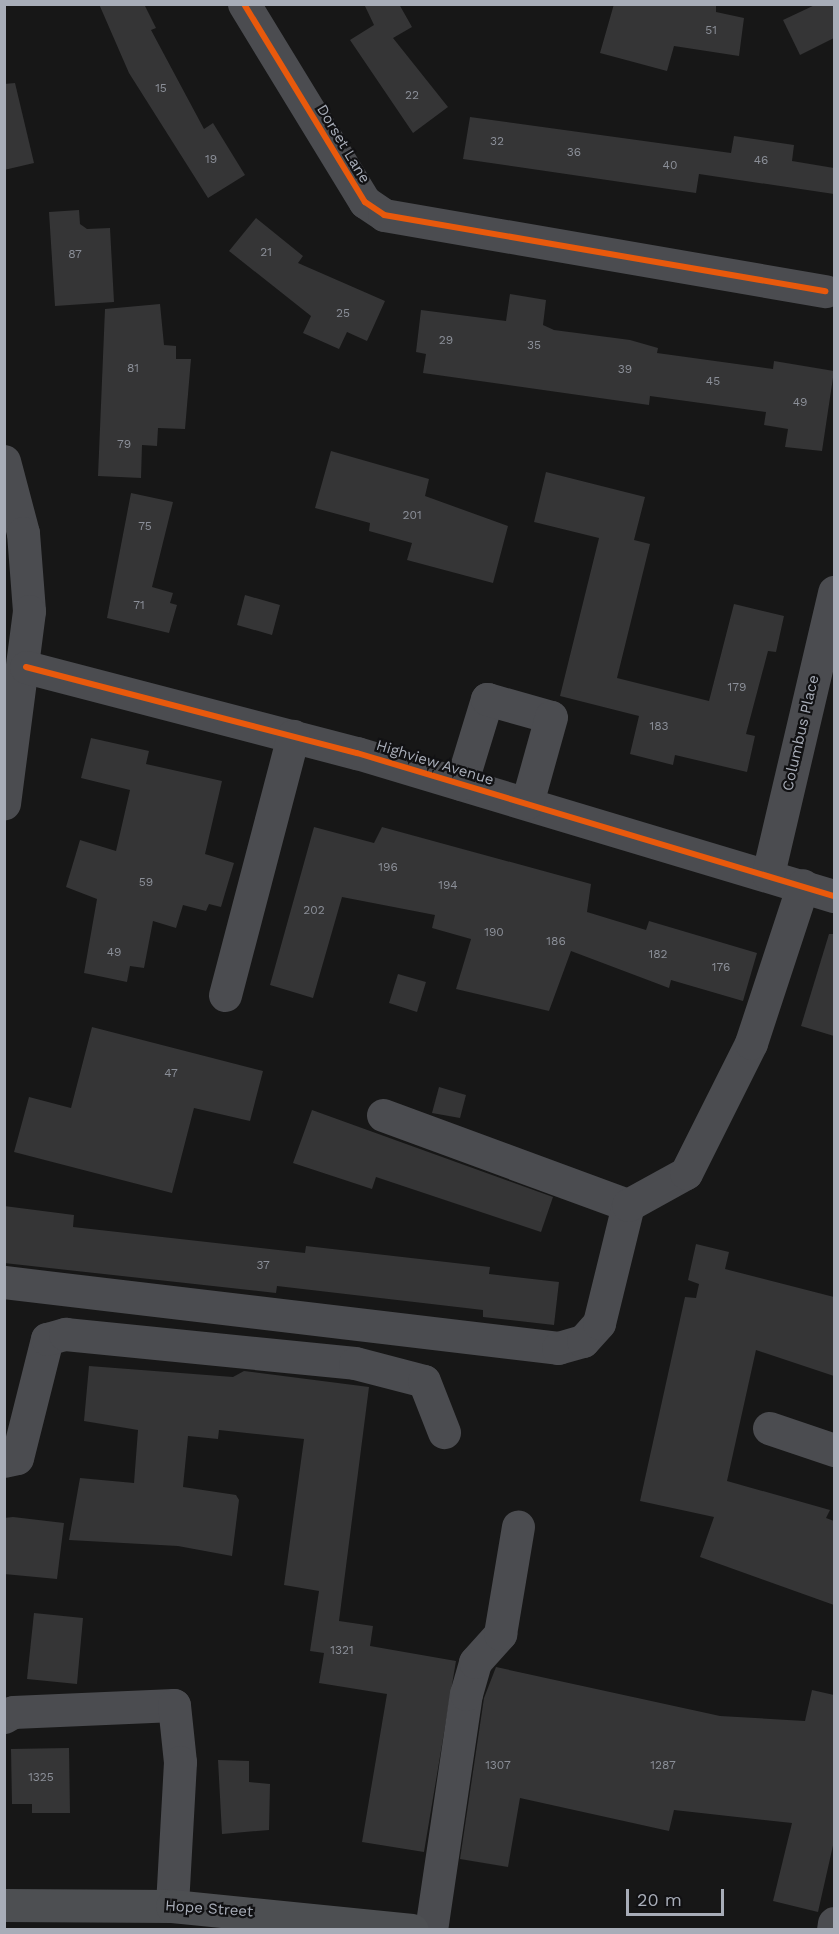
<!DOCTYPE html>
<html>
<head>
<meta charset="utf-8">
<style>
	body { margin:0 }
	#map { position:relative; width:839px; height:1934px; overflow:hidden; background:#171717; font-family:"Work Sans",sans-serif }
	div>[style] { position:absolute }
	.building>* { inset:0; background:#353536 }
	.minor>* { height:33px; margin:-16.5px; padding:0 16.5px; transform-origin:16.5px; border-radius:16.5px; background:#4b4c50 }
	.major>* { height:33px; margin:-16.5px; padding:0 16.5px; transform-origin:16.5px; border-radius:16.5px; background:#4d4f52 }
	.cycleway>* { height:6px; margin:-3px; padding:0 3px; transform-origin:3px; border-radius:3px; background:#e8590c }
	span { translate:-50% -50%; white-space:nowrap; text-align:center; line-height:1.15; -webkit-text-stroke:4.5px #111113; paint-order:stroke }
	.number-label { font-size:12px; color:#8b8f98 }
	.number-label span { -webkit-text-stroke-width:0 }
	.street-label { font-size:15px; color:#a8adb8 }
	.frame { position:absolute; inset:0; border:6px solid #a8adb8; pointer-events:none }
	.scale { position:absolute; left:626px; top:1889px; width:98px; height:27px; box-sizing:border-box; border:3px solid #a8adb8; border-top:0; padding-left:8px; font-size:18px; line-height:21px; white-space:nowrap; color:#a8adb8; -webkit-text-stroke:4px #111113; paint-order:stroke }
</style>
</head>
<body>
<div id="map">
	<div class="building">
		<div style="clip-path:polygon(99px 4px,144px 4px,156px 28px,151px 30px,204px 129px,213px 123px,245px 175px,208px 198px,129px 73px)"></div>
		<div style="clip-path:polygon(364px 4px,399px 4px,412px 27px,393px 38px,448px 107px,413px 133px,350px 40px,374px 25px)"></div>
		<div style="clip-path:polygon(614px 4px,716px 4px,716px 12px,744px 18px,739px 56px,674px 46px,667px 71px,600px 53px)"></div>
		<div style="clip-path:polygon(817px 4px,834px 4px,834px 38px,800px 55px,783px 20px)"></div>
		<div style="clip-path:polygon(15px 83px,34px 163px,4px 170px,4px 84px)"></div>
		<div style="clip-path:polygon(470px 117px,731px 153px,734px 136px,794px 145px,792px 161px,834px 168px,834px 194px,699px 174px,696px 193px,463px 159px)"></div>
		<div style="clip-path:polygon(79px 210px,80px 224px,87px 229px,110px 228px,114px 302px,55px 306px,49px 212px)"></div>
		<div style="clip-path:polygon(256px 218px,303px 256px,298px 263px,385px 301px,367px 341px,347px 332px,339px 349px,303px 333px,311px 316px,229px 251px)"></div>
		<div style="clip-path:polygon(510px 294px,546px 300px,543px 325px,554px 330px,630px 340px,658px 348px,657px 353px,773px 369px,774px 361px,834px 371px,822px 451px,785px 447px,788px 429px,764px 425px,766px 412px,650px 396px,649px 405px,423px 373px,426px 354px,416px 352px,421px 310px,506px 321px)"></div>
		<div style="clip-path:polygon(160px 304px,164px 345px,176px 346px,176px 359px,191px 359px,185px 429px,158px 428px,157px 446px,142px 445px,141px 478px,98px 476px,105px 309px)"></div>
		<div style="clip-path:polygon(331px 451px,429px 479px,425px 496px,508px 526px,493px 583px,407px 560px,412px 543px,369px 531px,370px 523px,315px 508px)"></div>
		<div style="clip-path:polygon(546px 472px,645px 497px,634px 540px,650px 544px,617px 678px,709px 701px,734px 604px,784px 616px,776px 652px,768px 651px,746px 734px,755px 736px,747px 772px,675px 755px,673px 765px,630px 754px,639px 716px,560px 696px,599px 538px,534px 522px)"></div>
		<div style="clip-path:polygon(131px 493px,173px 502px,152px 587px,173px 593px,170px 603px,177px 605px,169px 633px,107px 618px)"></div>
		<div style="clip-path:polygon(245px 595px,280px 605px,272px 635px,237px 625px)"></div>
		<div style="clip-path:polygon(91px 738px,149px 751px,146px 764px,222px 781px,205px 854px,234px 863px,221px 907px,209px 904px,206px 911px,183px 905px,176px 928px,153px 921px,144px 968px,130px 966px,127px 982px,84px 973px,97px 899px,66px 887px,80px 840px,116px 851px,130px 790px,81px 778px)"></div>
		<div style="clip-path:polygon(314px 827px,374px 843px,382px 827px,591px 884px,587px 912px,646px 930px,649px 921px,757px 953px,743px 1001px,671px 980px,669px 988px,571px 951px,549px 1011px,456px 989px,471px 939px,432px 928px,435px 915px,342px 897px,313px 998px,270px 985px)"></div>
		<div style="clip-path:polygon(829px 934px,834px 934px,834px 1036px,801px 1026px)"></div>
		<div style="clip-path:polygon(398px 974px,426px 982px,417px 1012px,389px 1003px)"></div>
		<div style="clip-path:polygon(92px 1027px,263px 1071px,250px 1121px,194px 1108px,172px 1193px,14px 1152px,29px 1097px,71px 1108px)"></div>
		<div style="clip-path:polygon(439px 1087px,466px 1095px,460px 1118px,432px 1113px)"></div>
		<div style="clip-path:polygon(312px 1110px,553px 1197px,541px 1232px,376px 1177px,372px 1189px,293px 1163px)"></div>
		<div style="clip-path:polygon(4px 1206px,74px 1215px,73px 1227px,305px 1253px,306px 1246px,490px 1267px,489px 1274px,559px 1282px,554px 1325px,483px 1317px,483px 1310px,277px 1286px,276px 1293px,4px 1263px)"></div>
		<div style="clip-path:polygon(696px 1244px,729px 1252px,725px 1269px,834px 1297px,834px 1376px,756px 1350px,727px 1481px,830px 1510px,826px 1518px,834px 1521px,834px 1605px,700px 1557px,714px 1517px,640px 1501px,685px 1297px,696px 1298px,699px 1284px,688px 1280px)"></div>
		<div style="clip-path:polygon(89px 1366px,233px 1377px,244px 1371px,369px 1387px,339px 1621px,373px 1626px,370px 1646px,456px 1661px,424px 1852px,362px 1842px,387px 1694px,319px 1683px,324px 1653px,310px 1651px,319px 1591px,284px 1585px,304px 1439px,219px 1430px,218px 1439px,188px 1436px,183px 1487px,236px 1495px,239px 1500px,232px 1556px,178px 1546px,69px 1540px,80px 1478px,134px 1483px,138px 1430px,84px 1421px)"></div>
		<div style="clip-path:polygon(13px 1517px,64px 1523px,57px 1579px,4px 1574px,4px 1518px)"></div>
		<div style="clip-path:polygon(34px 1613px,83px 1618px,77px 1684px,27px 1679px)"></div>
		<div style="clip-path:polygon(496px 1667px,720px 1716px,805px 1721px,812px 1690px,834px 1695px,834px 1841px,818px 1912px,773px 1901px,792px 1823px,674px 1810px,669px 1831px,520px 1798px,508px 1867px,460px 1859px,484px 1698px)"></div>
		<div style="clip-path:polygon(69px 1748px,70px 1813px,32px 1813px,32px 1804px,12px 1804px,11px 1749px)"></div>
		<div style="clip-path:polygon(218px 1760px,249px 1761px,249px 1782px,270px 1784px,269px 1830px,222px 1834px)"></div>
	</div>
	<div class="minor">
		<div style="left:244px;top:4px;width:232px;rotate:58.6deg"></div>
		<div style="left:365px;top:202px;width:23px;rotate:34deg"></div>
		<div style="left:384px;top:215px;width:448px;rotate:9.8deg"></div>
		<div style="left:4px;top:461px;width:74px;rotate:75.2deg"></div>
		<div style="left:23px;top:533px;width:78px;rotate:85.6deg"></div>
		<div style="left:29px;top:611px;width:194px;rotate:97.4deg"></div>
		<div style="left:26px;top:667px;width:342px;rotate:14.6deg"></div>
		<div style="left:357px;top:753px;width:498px;rotate:16.7deg"></div>
		<div style="left:461px;top:784px;width:89px;rotate:-73deg"></div>
		<div style="left:487px;top:699px;width:66px;rotate:15.7deg"></div>
		<div style="left:551px;top:717px;width:89px;rotate:105.6deg"></div>
		<div style="left:768px;top:874px;width:290px;rotate:-76.8deg"></div>
		<div style="left:225px;top:995px;width:268px;rotate:-75.3deg"></div>
		<div style="left:383px;top:1115px;width:261px;rotate:20.2deg"></div>
		<div style="left:4px;top:1282px;width:558px;rotate:6.79deg"></div>
		<div style="left:558px;top:1348px;width:26px;rotate:-16deg"></div>
		<div style="left:583px;top:1341px;width:24px;rotate:-48deg"></div>
		<div style="left:599px;top:1323px;width:122px;rotate:-76.2deg"></div>
		<div style="left:628px;top:1205px;width:66px;rotate:-28.9deg"></div>
		<div style="left:686px;top:1173px;width:145px;rotate:-63.4deg"></div>
		<div style="left:751px;top:1043px;width:166px;rotate:-71.8deg"></div>
		<div style="left:769px;top:1428px;width:69px;rotate:18.7deg"></div>
		<div style="left:4px;top:1461px;width:13px;rotate:-13deg"></div>
		<div style="left:17px;top:1458px;width:123px;rotate:-75.9deg"></div>
		<div style="left:47px;top:1339px;width:19px;rotate:-16deg"></div>
		<div style="left:65px;top:1334px;width:291px;rotate:5.7deg"></div>
		<div style="left:355px;top:1363px;width:71px;rotate:14.6deg"></div>
		<div style="left:424px;top:1381px;width:55px;rotate:68.6deg"></div>
		<div style="left:4px;top:1717px;width:10px;rotate:-29deg"></div>
		<div style="left:13px;top:1712px;width:161px;rotate:-2.5deg"></div>
		<div style="left:174px;top:1705px;width:57px;rotate:84deg"></div>
		<div style="left:180px;top:1762px;width:144px;rotate:93.2deg"></div>
		<div style="left:431px;top:1930px;width:239px;rotate:-81.6deg"></div>
		<div style="left:466px;top:1694px;width:33px;rotate:-74deg"></div>
		<div style="left:475px;top:1662px;width:38px;rotate:-48deg"></div>
		<div style="left:500px;top:1634px;width:109px;rotate:-80.5deg"></div>
		<div style="left:833px;top:1930px;width:7px;rotate:-82deg"></div>
	</div>
	<div class="major">
		<div style="left:4px;top:1905px;width:168px;rotate:0.3deg"></div>
		<div style="left:172px;top:1906px;width:241px;rotate:5.7deg"></div>
	</div>
	<div class="cycleway">
		<div style="left:244px;top:4px;width:232px;rotate:58.6deg"></div>
		<div style="left:365px;top:202px;width:23px;rotate:34deg"></div>
		<div style="left:384px;top:215px;width:448px;rotate:9.8deg"></div>
		<div style="left:26px;top:667px;width:342px;rotate:14.6deg"></div>
		<div style="left:357px;top:753px;width:498px;rotate:16.7deg"></div>
	</div>
	<div class="number-label">
		<span style="left:711px;top:31px">51</span>
		<span style="left:161px;top:89px">15</span>
		<span style="left:412px;top:96px">22</span>
		<span style="left:497px;top:142px">32</span>
		<span style="left:574px;top:153px">36</span>
		<span style="left:211px;top:160px">19</span>
		<span style="left:761px;top:161px">46</span>
		<span style="left:670px;top:166px">40</span>
		<span style="left:266px;top:253px">21</span>
		<span style="left:75px;top:255px">87</span>
		<span style="left:343px;top:314px">25</span>
		<span style="left:446px;top:341px">29</span>
		<span style="left:534px;top:346px">35</span>
		<span style="left:133px;top:369px">81</span>
		<span style="left:625px;top:370px">39</span>
		<span style="left:713px;top:382px">45</span>
		<span style="left:800px;top:403px">49</span>
		<span style="left:124px;top:445px">79</span>
		<span style="left:412px;top:516px">201</span>
		<span style="left:145px;top:527px">75</span>
		<span style="left:139px;top:606px">71</span>
		<span style="left:737px;top:688px">179</span>
		<span style="left:659px;top:727px">183</span>
		<span style="left:388px;top:868px">196</span>
		<span style="left:146px;top:883px">59</span>
		<span style="left:448px;top:886px">194</span>
		<span style="left:314px;top:911px">202</span>
		<span style="left:494px;top:933px">190</span>
		<span style="left:556px;top:942px">186</span>
		<span style="left:114px;top:953px">49</span>
		<span style="left:658px;top:955px">182</span>
		<span style="left:721px;top:968px">176</span>
		<span style="left:171px;top:1074px">47</span>
		<span style="left:263px;top:1266px">37</span>
		<span style="left:342px;top:1651px">1321</span>
		<span style="left:498px;top:1766px">1307</span>
		<span style="left:663px;top:1766px">1287</span>
		<span style="left:41px;top:1778px">1325</span>
	</div>
	<div class="street-label">
		<span style="left:343px;top:144px;rotate:59deg">Dorset Lane</span>
		<span style="left:801px;top:733px;rotate:-77deg">Columbus Place</span>
		<span style="left:435px;top:763px;rotate:17deg">Highview Avenue</span>
		<span style="left:209px;top:1909px;rotate:4deg">Hope Street</span>
	</div>
	<div class="frame"></div>
	<div class="scale">20 m</div>
</div>
</body>
</html>
